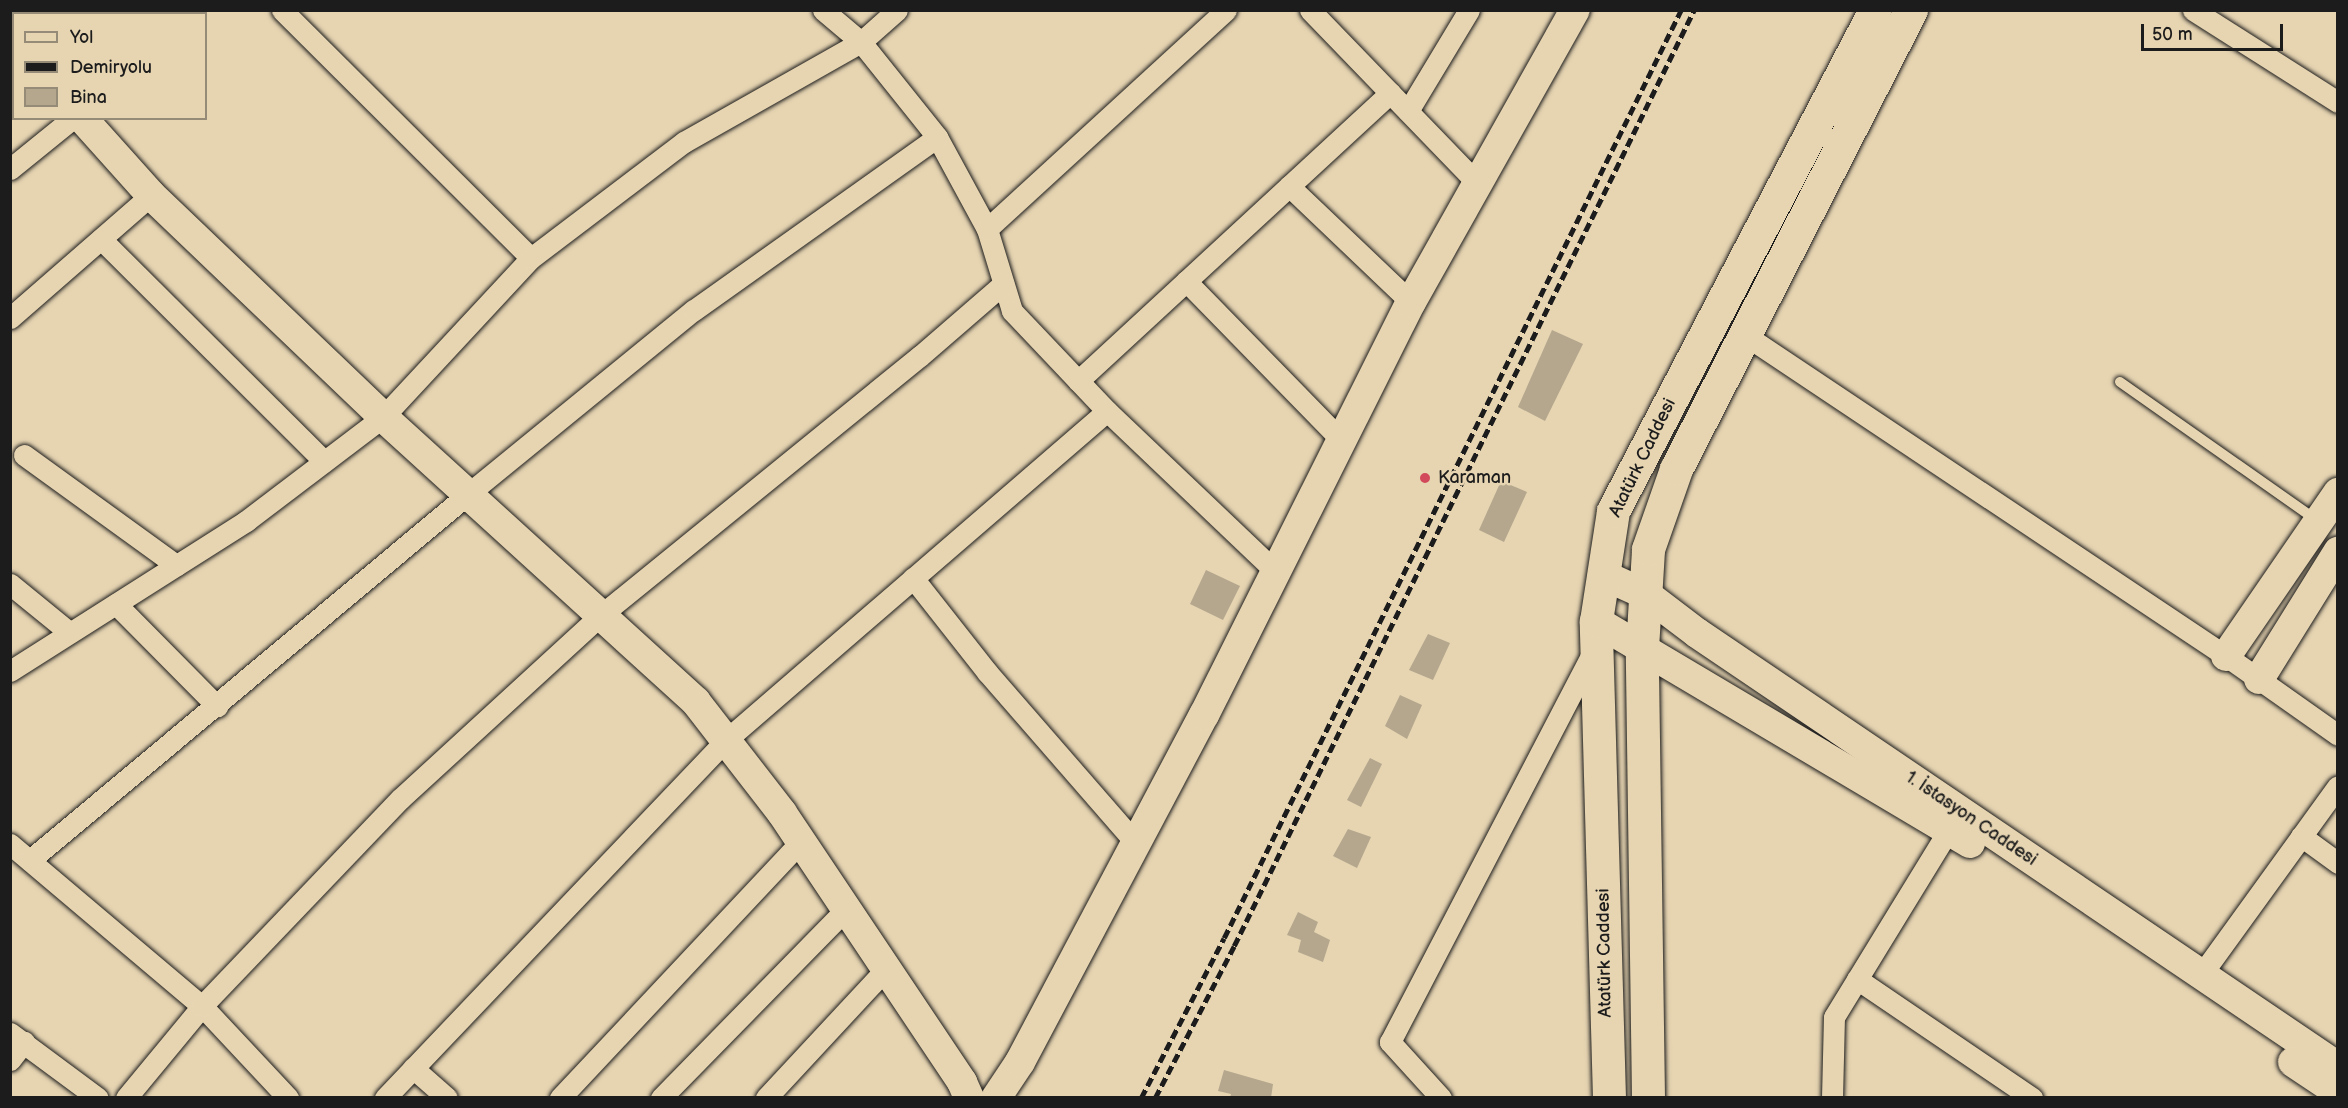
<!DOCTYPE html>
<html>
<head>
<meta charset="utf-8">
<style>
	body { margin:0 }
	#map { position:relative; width:2348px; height:1108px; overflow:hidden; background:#e7d5b2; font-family:"Balsamiq Sans",sans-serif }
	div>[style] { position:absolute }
	.building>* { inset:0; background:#b4a78d }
	.roads { filter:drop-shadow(0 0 2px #1c1c1c) drop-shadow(0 0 2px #1c1c1c) }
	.lane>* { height:10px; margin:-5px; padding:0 5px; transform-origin:5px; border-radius:5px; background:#e7d5b2 }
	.street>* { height:21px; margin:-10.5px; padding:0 10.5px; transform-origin:10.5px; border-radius:10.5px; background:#e7d5b2 }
	.secondary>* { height:30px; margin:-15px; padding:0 15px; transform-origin:15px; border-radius:15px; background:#e7d5b2 }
	.highway>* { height:33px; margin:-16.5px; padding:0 16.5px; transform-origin:16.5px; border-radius:16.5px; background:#e7d5b2 }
	.rail>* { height:4.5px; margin-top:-2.25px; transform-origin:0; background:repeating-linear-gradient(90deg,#1c1c1c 0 9px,transparent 0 13.5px) }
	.dots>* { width:16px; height:16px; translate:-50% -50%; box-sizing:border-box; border:3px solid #e7d5b2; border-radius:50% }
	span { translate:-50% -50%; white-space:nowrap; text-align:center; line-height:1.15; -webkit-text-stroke:5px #e7d5b2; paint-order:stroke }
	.street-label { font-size:18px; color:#1c1c1c }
	.poi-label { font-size:18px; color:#1c1c1c }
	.left { translate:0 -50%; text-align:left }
	.frame { position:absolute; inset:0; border:12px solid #1c1c1c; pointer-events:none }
	.legend { position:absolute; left:12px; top:12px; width:195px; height:108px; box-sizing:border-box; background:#e7d5b2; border:2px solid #968b76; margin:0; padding:8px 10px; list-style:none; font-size:18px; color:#1c1c1c }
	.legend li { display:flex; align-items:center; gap:12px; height:30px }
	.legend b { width:30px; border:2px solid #968b76 }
	.scale { position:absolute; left:2141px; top:24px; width:142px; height:27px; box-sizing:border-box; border:3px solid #1c1c1c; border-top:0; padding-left:8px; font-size:18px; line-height:21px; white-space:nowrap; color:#1c1c1c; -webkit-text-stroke:4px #e7d5b2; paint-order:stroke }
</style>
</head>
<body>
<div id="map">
	<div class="building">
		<div style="clip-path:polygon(1552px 330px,1583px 344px,1545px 421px,1518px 407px)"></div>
		<div style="clip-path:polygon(1501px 481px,1527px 492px,1504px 542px,1479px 530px)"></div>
		<div style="clip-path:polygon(1206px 570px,1240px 586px,1223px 620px,1190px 604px)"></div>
		<div style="clip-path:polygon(1428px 634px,1450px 643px,1433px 680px,1409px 670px)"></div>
		<div style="clip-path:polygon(1400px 695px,1422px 705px,1407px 739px,1385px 726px)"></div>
		<div style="clip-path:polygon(1370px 758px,1382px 764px,1361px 807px,1347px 800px)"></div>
		<div style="clip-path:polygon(1348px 829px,1371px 837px,1357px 868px,1333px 856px)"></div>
		<div style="clip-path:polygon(1298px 912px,1318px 922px,1314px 932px,1330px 940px,1323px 962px,1298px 952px,1301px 940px,1287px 935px)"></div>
		<div style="clip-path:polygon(1224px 1070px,1273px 1084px,1271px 1098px,1230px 1098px,1231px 1094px,1218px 1091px)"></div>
	</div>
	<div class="roads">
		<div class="lane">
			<div style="left:2120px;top:382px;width:242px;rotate:35.1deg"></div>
		</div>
		<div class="street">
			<div style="left:282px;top:10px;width:351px;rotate:44.9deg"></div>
			<div style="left:823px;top:10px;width:50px;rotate:40.1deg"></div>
			<div style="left:861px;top:42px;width:122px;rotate:51.3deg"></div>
			<div style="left:937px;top:137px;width:105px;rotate:61.5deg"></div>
			<div style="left:987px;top:229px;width:86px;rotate:73deg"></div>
			<div style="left:1012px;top:311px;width:138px;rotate:46.5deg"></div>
			<div style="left:1107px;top:411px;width:233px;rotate:43.6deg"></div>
			<div style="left:1310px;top:10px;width:242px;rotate:46deg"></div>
			<div style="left:2193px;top:10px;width:172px;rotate:32.4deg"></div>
			<div style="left:1408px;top:111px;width:118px;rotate:-58.9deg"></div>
			<div style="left:10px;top:169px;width:81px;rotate:-39deg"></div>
			<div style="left:1289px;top:186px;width:168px;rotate:43.6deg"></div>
			<div style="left:987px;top:229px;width:324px;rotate:-42.5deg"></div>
			<div style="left:101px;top:239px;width:315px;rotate:44.9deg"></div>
			<div style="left:1186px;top:281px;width:225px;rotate:45.7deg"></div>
			<div style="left:10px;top:318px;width:187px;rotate:-41.1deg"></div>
			<div style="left:1745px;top:335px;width:578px;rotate:33.72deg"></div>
			<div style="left:2226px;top:656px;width:137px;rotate:35.2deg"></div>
			<div style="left:1078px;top:381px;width:425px;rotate:-42.7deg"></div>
			<div style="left:24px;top:455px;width:188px;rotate:35.9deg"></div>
			<div style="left:913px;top:578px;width:120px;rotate:51.8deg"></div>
			<div style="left:987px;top:672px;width:225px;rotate:49deg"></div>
			<div style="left:10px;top:584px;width:77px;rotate:39.2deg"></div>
			<div style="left:116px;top:604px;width:144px;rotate:45.3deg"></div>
			<div style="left:10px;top:671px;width:280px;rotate:-32.4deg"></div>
			<div style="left:246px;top:521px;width:172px;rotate:-37.2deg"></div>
			<div style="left:383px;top:417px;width:217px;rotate:-47.1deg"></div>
			<div style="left:531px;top:258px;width:192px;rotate:-37.2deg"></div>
			<div style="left:684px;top:142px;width:203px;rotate:-29.5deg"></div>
			<div style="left:861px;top:42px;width:48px;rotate:-41.6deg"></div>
			<div style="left:2301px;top:836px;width:46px;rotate:36.1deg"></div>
			<div style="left:10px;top:844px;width:251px;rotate:40.2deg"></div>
			<div style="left:202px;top:1006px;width:126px;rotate:46.9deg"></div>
			<div style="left:30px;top:860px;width:571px;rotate:-39.88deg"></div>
			<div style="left:468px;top:494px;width:291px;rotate:-39.2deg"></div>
			<div style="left:694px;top:310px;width:298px;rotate:-35.4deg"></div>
			<div style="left:2201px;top:975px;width:233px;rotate:-54.1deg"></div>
			<div style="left:1857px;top:979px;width:212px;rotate:34.2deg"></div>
			<div style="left:10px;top:1033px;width:109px;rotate:36.5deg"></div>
			<div style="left:10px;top:1060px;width:23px;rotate:-52deg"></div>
			<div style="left:413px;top:1068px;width:45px;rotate:41.4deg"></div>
			<div style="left:126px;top:1098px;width:119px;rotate:-50.4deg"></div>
			<div style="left:202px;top:1006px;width:286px;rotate:-46.3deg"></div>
			<div style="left:400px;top:799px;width:273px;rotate:-42.5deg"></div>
			<div style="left:601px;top:615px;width:411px;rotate:-39.1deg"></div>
			<div style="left:920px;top:356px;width:110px;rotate:-40.9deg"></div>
			<div style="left:385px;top:1098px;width:494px;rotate:-46.4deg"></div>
			<div style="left:726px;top:740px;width:503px;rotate:-40.81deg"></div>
			<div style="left:560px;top:1098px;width:352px;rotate:-46.8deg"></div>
			<div style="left:661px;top:1098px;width:264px;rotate:-45.6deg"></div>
			<div style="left:766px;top:1098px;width:176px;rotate:-47.1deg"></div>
			<div style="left:1441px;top:1098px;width:76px;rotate:-132.3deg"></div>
			<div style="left:1390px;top:1042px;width:442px;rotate:-62.5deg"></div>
			<div style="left:1832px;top:1098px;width:81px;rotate:-88.6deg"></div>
			<div style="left:1834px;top:1017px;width:220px;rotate:-58.5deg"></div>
		</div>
		<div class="secondary">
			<div style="left:10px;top:22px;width:6px;rotate:45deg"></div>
			<div style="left:82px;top:118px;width:103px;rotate:48.1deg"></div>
			<div style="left:151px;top:195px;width:321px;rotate:43.7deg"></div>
			<div style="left:383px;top:417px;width:423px;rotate:42.3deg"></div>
			<div style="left:696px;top:702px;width:140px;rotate:52.2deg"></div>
			<div style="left:782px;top:813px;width:324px;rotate:56.2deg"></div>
			<div style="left:962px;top:1082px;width:17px;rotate:66deg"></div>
			<div style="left:1603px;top:575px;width:48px;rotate:24.4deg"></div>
			<div style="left:1647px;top:595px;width:63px;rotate:37.2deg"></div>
			<div style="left:1697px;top:633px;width:774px;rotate:34.1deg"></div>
			<div style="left:1596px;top:621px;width:435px;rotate:30.7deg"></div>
			<div style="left:2226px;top:656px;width:198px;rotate:-55.5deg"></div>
			<div style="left:2259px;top:679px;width:150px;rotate:-58.1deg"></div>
			<div style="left:2293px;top:1062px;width:54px;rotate:33.7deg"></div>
			<div style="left:996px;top:1098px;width:43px;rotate:-56.3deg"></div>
			<div style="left:1020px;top:1062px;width:393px;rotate:-62.1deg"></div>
			<div style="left:1204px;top:715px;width:462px;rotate:-63.4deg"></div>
			<div style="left:1411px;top:302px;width:335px;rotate:-60.7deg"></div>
		</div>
		<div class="highway">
			<div style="left:1609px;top:1098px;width:477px;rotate:-91.6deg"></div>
			<div style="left:1596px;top:621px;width:111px;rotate:-81.2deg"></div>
			<div style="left:1613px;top:511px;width:565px;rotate:-62.39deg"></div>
			<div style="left:1648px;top:1098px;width:450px;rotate:-90.8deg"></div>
			<div style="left:1642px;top:648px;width:99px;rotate:-86.5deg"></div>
			<div style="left:1648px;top:549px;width:85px;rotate:-70.7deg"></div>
			<div style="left:1676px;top:469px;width:516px;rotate:-62.89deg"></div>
		</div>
	</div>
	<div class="rail">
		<div style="left:1141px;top:1098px;width:180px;rotate:-62.6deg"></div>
		<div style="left:1224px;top:938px;width:1034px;rotate:-63.78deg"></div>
		<div style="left:1155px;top:1098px;width:171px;rotate:-62.5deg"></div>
		<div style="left:1234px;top:946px;width:1043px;rotate:-63.83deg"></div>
	</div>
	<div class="dots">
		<div style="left:1425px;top:478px;background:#d1495b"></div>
	</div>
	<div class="street-label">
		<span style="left:1643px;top:458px;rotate:-64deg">Atatürk Caddesi</span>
		<span style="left:1971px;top:819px;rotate:34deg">1. İstasyon Caddesi</span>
		<span style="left:1605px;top:953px;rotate:-91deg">Atatürk Caddesi</span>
	</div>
	<div class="poi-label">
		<span class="left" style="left:1438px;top:478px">Karaman</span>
	</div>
	<div class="frame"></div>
	<ul class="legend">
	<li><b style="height:8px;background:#e7d5b2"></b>Yol</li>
	<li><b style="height:8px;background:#1c1c1c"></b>Demiryolu</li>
	<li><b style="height:16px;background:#b4a78d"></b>Bina</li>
	</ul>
	<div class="scale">50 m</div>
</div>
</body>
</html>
